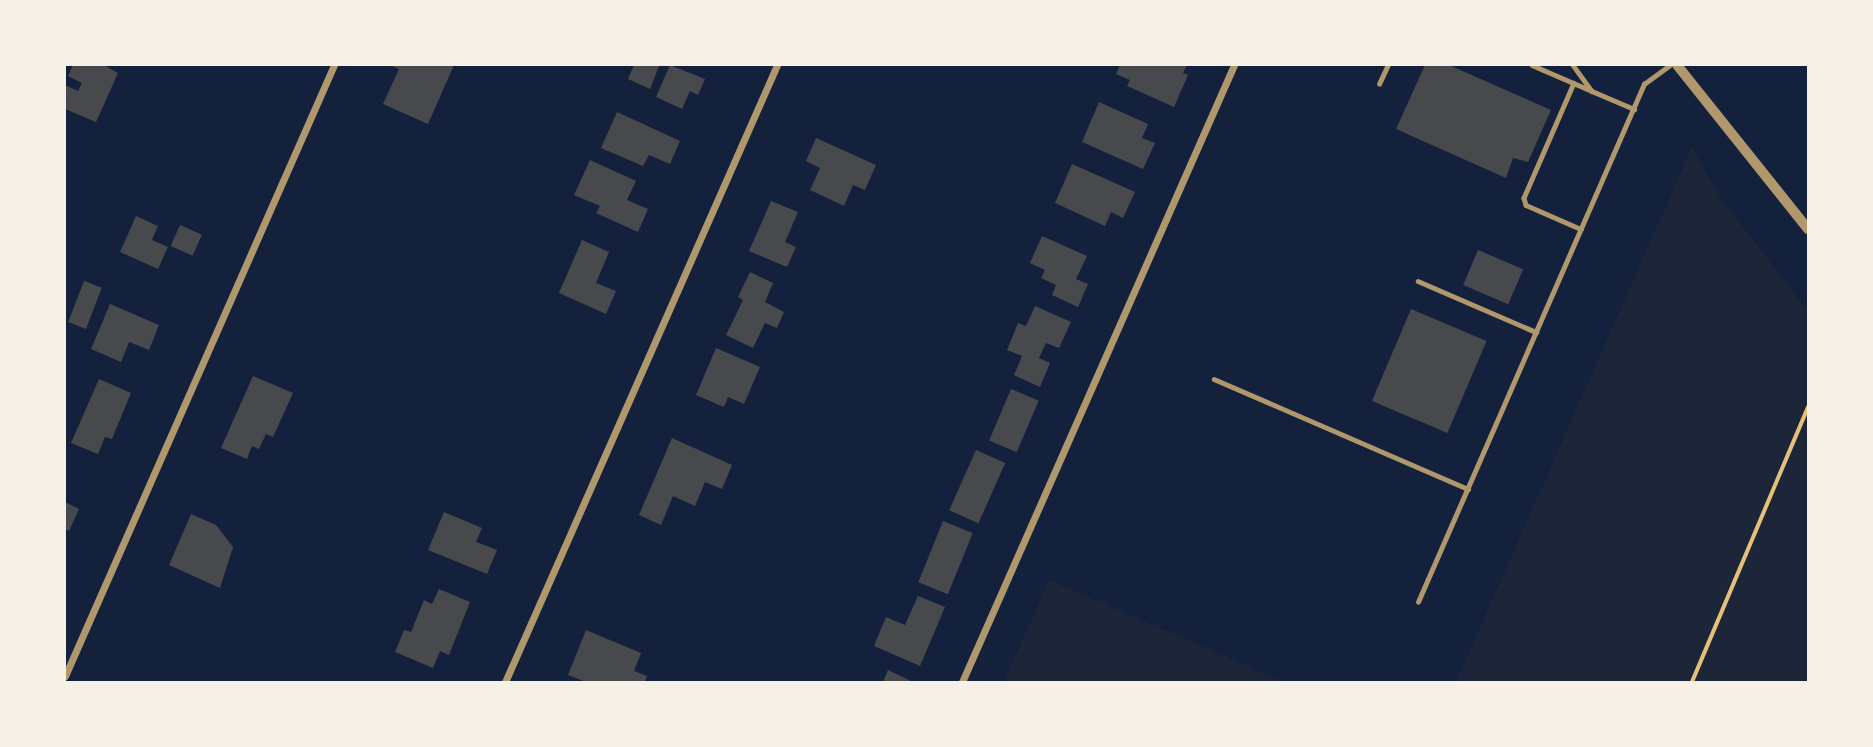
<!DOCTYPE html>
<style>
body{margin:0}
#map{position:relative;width:1873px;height:747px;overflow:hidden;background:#14213d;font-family:"Source Sans 3",sans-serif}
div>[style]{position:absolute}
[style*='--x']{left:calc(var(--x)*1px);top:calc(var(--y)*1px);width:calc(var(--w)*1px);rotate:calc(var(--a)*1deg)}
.green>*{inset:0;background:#1d2539}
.building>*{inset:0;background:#48494c;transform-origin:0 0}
.path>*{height:3.5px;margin:-1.75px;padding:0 1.75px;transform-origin:1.75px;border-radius:1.75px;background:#e5c07b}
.service>*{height:4.5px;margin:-2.25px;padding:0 2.25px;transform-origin:2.25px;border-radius:2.25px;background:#b1986c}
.minor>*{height:7px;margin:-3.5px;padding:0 3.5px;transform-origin:3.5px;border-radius:3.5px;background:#b1986c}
.tertiary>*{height:10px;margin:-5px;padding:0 5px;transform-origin:5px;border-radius:5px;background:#b1986c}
span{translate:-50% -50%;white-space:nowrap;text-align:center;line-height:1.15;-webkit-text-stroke:5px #f6f1e7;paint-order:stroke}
.frame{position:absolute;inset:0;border:66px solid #f6f1e7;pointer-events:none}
</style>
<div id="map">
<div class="green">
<div style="clip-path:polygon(1692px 147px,1722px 200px,1808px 311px,1808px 682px,1456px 682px)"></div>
<div style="clip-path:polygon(1049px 580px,1285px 682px,1004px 682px)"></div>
</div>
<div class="building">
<div style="clip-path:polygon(73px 65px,104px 65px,118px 73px,96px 122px,65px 109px,65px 85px,78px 91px,82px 83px,68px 76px)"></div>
<div style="clip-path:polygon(389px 65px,454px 65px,428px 124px,383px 104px,399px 69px)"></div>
<div style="clip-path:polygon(634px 65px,659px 66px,650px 89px,628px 79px)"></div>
<div style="clip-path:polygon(670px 65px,705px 79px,698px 95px,690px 91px,682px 109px,656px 97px)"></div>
<div style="clip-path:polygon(1120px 65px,1187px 65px,1183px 73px,1188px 75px,1174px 107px,1127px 86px,1130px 80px,1116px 74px)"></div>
<div style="clip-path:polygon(1425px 65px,1449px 65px,1551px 110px,1528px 162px,1513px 158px,1506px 178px,1396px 129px)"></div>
<div style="clip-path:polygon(1099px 102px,1148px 124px,1142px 138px,1155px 143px,1143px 169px,1082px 142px)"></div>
<div style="clip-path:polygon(617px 112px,680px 141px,670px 164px,649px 155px,643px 166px,601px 148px)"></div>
<div style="clip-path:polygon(816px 138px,876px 165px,865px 190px,853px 185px,844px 206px,810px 190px,820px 168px,806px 161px)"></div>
<div style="clip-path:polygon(590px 160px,636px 181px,627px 200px,648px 209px,638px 232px,596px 213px,600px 206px,574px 195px)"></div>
<div style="clip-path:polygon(1072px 164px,1135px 192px,1123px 218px,1111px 212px,1105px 226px,1055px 203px)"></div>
<div style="clip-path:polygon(771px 201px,798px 212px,785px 242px,796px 247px,787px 267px,749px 251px)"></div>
<div style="clip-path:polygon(136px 216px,158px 226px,152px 240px,168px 247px,158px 269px,120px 252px)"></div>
<div style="left:180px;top:225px;width:24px;height:23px;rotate:24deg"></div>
<div style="clip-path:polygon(1042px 236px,1087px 256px,1076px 279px,1088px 284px,1078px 307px,1052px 295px,1056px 285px,1041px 278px,1045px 270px,1030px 263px)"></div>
<div style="clip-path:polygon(582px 240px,609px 252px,596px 283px,616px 291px,606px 314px,559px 293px)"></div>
<div style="left:1478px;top:250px;width:49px;height:38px;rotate:23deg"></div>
<div style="clip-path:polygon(750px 272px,773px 283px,765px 302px,784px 312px,777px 328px,765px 323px,753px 348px,726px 335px,743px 300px,738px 297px)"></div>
<div style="left:84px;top:281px;width:19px;height:44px;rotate:21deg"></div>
<div style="clip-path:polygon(110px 304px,159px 325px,149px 350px,129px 342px,121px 362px,91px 349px)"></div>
<div style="clip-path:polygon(1035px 306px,1071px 322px,1059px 348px,1046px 343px,1039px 358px,1050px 363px,1040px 387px,1014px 375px,1022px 356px,1007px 350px,1018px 323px,1026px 326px)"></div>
<div style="left:1411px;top:309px;width:82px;height:100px;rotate:23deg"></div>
<div style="clip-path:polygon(716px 348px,760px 367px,744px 404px,728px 397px,724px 407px,696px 395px)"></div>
<div style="clip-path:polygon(253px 376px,293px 393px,273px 437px,266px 434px,259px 449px,252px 446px,247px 459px,221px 448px)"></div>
<div style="clip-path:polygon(99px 379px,131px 393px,112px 439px,105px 437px,98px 454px,71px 443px)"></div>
<div style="left:1011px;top:389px;width:30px;height:56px;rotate:23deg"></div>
<div style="clip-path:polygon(672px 438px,732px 465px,722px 489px,705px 482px,695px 506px,673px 496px,661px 525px,639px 515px)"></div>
<div style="left:976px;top:450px;width:32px;height:66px;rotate:24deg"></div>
<div style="clip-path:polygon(65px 502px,79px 509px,69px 531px,65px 529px)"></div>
<div style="clip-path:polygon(444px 512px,482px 528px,476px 542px,497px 550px,487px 574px,428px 550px)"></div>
<div style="clip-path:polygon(191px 514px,216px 525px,233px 547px,220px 588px,169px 565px)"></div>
<div style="left:943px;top:521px;width:32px;height:66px;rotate:22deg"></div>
<div style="clip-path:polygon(439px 589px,470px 602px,449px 655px,440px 651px,433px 668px,395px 652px,404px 630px,411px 632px,424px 600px,432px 604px)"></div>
<div style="clip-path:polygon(918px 596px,945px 607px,920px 666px,874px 646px,886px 617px,905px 625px)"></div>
<div style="clip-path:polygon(586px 630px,641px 653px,634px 671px,647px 676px,645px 682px,586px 682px,568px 675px)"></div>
<div style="clip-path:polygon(888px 670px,913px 682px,883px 682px)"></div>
</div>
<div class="path">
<div style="--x:1692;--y:682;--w:298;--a:-67.1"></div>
</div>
<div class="service">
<div style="--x:1532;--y:65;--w:65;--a:23.4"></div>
<div style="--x:1573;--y:65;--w:32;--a:54"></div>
<div style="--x:1592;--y:91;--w:46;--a:23.2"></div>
<div style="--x:1574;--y:83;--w:125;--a:113.5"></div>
<div style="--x:1524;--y:198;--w:7;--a:74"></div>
<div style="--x:1526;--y:205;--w:60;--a:23.6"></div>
<div style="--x:1379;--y:84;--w:21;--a:-65"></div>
<div style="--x:1418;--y:281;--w:129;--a:23.4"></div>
<div style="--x:1214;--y:379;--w:277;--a:23.4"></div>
<div style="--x:1418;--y:602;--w:565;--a:-66.43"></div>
<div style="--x:1644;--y:84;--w:32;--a:-36"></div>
</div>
<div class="minor">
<div style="--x:65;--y:676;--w:668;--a:-66.24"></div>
<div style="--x:505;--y:682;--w:674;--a:-66.21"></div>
<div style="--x:962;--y:682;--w:674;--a:-66.21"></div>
</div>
<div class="tertiary">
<div style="--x:1677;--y:65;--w:210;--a:51.4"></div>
</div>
<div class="frame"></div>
</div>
